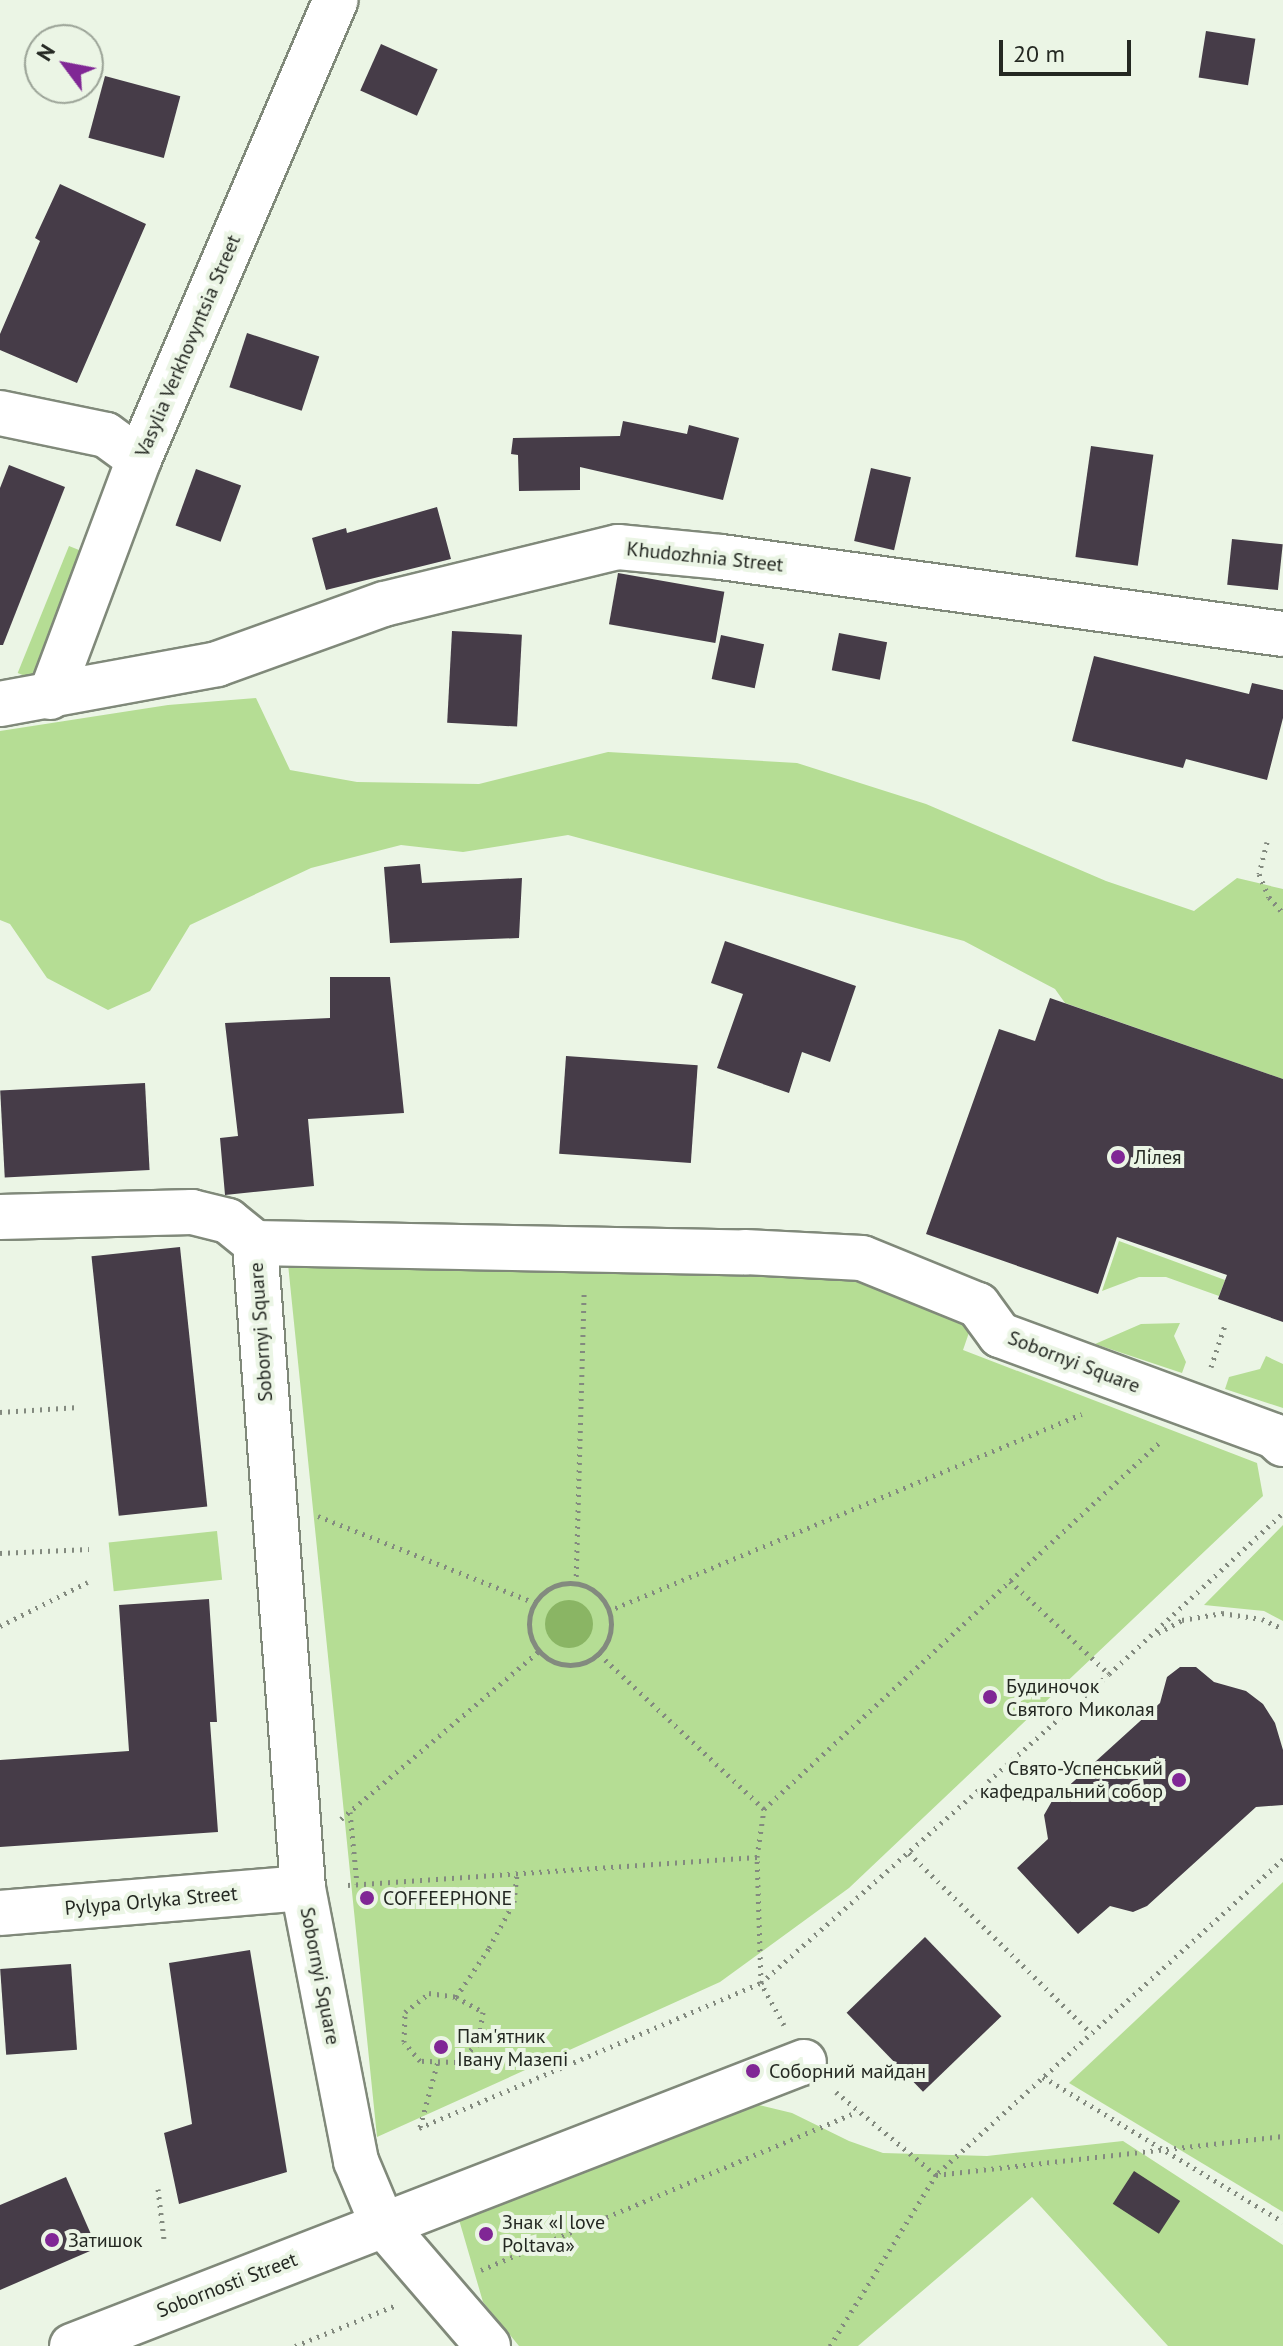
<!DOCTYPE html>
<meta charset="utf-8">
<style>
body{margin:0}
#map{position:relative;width:1283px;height:2346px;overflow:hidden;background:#ebf5e5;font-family:"PT Sans",sans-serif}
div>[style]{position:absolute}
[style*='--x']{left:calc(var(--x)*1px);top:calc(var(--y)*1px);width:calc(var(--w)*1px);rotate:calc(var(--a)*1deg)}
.green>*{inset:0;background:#b5dd94;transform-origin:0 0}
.water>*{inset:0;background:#8ab564}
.round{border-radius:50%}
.building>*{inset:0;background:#463c48;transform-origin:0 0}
.path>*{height:5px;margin-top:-2.5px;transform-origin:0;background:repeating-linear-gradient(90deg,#838a7f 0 2px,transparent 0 8px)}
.path>.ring{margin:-2.5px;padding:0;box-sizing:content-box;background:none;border:5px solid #838a7f;border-radius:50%}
.roads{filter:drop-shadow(2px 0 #80897a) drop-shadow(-2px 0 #80897a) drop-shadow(0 2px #80897a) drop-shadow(0 -2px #80897a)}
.minor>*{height:44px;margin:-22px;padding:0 22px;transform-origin:22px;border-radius:22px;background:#fff}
.dots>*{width:22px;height:22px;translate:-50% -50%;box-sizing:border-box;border:4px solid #ebf5e5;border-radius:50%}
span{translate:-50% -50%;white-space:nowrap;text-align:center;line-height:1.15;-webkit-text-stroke:8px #ebf5e5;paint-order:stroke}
.street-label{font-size:20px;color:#242822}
.poi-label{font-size:20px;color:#242822}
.left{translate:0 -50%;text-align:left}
.right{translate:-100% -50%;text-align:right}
.north{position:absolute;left:24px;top:24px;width:80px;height:80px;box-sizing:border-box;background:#ebf5e5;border:2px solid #9ba397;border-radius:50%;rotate:302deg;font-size:22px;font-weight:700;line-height:32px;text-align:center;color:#242822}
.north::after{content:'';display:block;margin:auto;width:28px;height:36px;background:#802795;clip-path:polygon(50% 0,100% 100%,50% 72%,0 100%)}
.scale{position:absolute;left:999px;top:40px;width:132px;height:36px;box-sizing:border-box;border:4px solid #242822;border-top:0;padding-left:10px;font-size:24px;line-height:28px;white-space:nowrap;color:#242822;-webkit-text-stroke:6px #ebf5e5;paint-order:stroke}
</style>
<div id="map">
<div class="green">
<div style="left:69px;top:546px;width:27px;height:137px;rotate:22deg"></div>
<div style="clip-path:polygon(256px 698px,290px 770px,357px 782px,479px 784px,608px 752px,797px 763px,926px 804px,1106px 881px,1194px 911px,1237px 878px,1283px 889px,1283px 1079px,1065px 1003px,1055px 989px,964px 941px,568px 835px,463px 852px,401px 845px,311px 868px,190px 925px,150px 991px,108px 1010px,47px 978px,10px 924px,0 920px,0 731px,168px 705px)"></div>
<div style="clip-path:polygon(1119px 1241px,1225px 1280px,1219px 1296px,1166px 1277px,1139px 1277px,1102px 1291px)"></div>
<div style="clip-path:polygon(288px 1264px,858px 1270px,974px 1318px,963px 1350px,1257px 1463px,1263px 1496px,849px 1888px,720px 1982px,377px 2137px)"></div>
<div style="clip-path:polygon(1180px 1323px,1174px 1336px,1186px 1362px,1182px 1373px,1095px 1344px,1141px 1324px)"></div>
<div style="clip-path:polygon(1266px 1356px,1283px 1364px,1283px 1408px,1225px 1389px,1229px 1377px,1260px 1369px)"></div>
<div style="clip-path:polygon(1283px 1525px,1283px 1621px,1264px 1611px,1204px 1605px)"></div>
<div style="left:217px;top:1531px;width:49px;height:109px;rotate:84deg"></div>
<div style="clip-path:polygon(1283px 1882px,1283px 2212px,1069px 2083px)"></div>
<div style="clip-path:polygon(743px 2101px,792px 2113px,849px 2141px,883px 2153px,987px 2156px,1123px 2141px,1283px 2245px,1283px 2346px,1168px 2346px,1032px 2197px,858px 2346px,519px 2346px,483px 2302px,455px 2206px)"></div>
</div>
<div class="water">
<div class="round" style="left:545px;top:1600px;width:48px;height:48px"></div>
</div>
<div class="building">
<div style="left:1206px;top:31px;width:50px;height:47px;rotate:9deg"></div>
<div style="left:381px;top:44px;width:62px;height:51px;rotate:24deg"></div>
<div style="left:105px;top:76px;width:78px;height:64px;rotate:15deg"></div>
<div style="clip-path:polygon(60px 184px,146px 224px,77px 383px,0 350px,0 334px,40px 241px,35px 238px)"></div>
<div style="left:247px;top:333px;width:76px;height:57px;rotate:18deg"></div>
<div style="clip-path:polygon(623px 421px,687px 434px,689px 425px,739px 438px,723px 500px,580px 467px,580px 490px,519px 491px,518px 455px,511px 454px,513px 438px,620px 436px)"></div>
<div style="left:1091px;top:446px;width:63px;height:112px;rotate:8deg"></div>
<div style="clip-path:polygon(9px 465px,65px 487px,3px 645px,0 645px,0 488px)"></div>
<div style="left:871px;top:468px;width:41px;height:75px;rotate:13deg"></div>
<div style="left:196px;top:469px;width:48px;height:60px;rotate:20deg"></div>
<div style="clip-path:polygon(437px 507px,451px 559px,326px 590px,312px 538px,346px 528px,347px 533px)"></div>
<div style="left:1232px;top:539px;width:51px;height:46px;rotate:6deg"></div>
<div style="left:618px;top:573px;width:108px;height:52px;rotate:10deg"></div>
<div style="left:452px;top:631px;width:70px;height:92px;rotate:3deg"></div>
<div style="left:839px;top:633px;width:49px;height:38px;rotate:11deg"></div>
<div style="left:721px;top:635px;width:44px;height:45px;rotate:12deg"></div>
<div style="clip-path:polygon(1094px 656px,1249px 694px,1252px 683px,1283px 690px,1283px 718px,1267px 780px,1186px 759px,1183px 768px,1072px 741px)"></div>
<div style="clip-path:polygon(420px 864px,422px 883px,522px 878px,519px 938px,390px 943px,384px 867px)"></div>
<div style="clip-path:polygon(725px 941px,856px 986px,830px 1062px,802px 1052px,789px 1093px,717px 1068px,743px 994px,711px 983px)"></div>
<div style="clip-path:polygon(330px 977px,390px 977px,404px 1113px,308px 1119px,314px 1186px,225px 1195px,220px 1138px,238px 1136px,225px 1023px,330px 1018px)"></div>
<div style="clip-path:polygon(1050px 998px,1283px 1079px,1283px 1322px,1218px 1299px,1227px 1275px,1117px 1237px,1098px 1294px,926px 1234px,999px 1029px,1035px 1041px)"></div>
<div style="left:566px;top:1056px;width:132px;height:98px;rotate:4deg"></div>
<div style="left:145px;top:1083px;width:87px;height:145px;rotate:87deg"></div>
<div style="left:180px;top:1247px;width:261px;height:89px;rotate:84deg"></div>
<div style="clip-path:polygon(209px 1599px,217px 1722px,210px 1722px,218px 1832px,0 1847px,0 1760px,129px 1751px,119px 1605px)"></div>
<div style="clip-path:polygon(1180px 1667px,1196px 1667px,1214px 1682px,1246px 1691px,1263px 1704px,1275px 1723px,1283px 1750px,1283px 1805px,1256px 1807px,1147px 1906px,1133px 1912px,1110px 1906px,1078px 1934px,1017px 1868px,1048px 1839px,1044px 1815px,1052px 1801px,1160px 1703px,1167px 1677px)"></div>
<div style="left:925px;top:1937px;width:110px;height:109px;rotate:46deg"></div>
<div style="clip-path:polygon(250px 1950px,287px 2172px,179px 2204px,164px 2133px,192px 2124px,169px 1963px)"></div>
<div style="left:71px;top:1964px;width:86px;height:71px;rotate:86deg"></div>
<div style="left:1134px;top:2171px;width:55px;height:39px;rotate:33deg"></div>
<div style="clip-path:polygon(66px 2177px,97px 2248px,0 2290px,0 2205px)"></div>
</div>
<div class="path">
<div style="--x:1267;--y:842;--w:33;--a:104"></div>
<div style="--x:1259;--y:874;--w:25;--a:67"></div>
<div style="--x:1269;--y:897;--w:21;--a:49"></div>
<div style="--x:1211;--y:1367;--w:47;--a:-71.6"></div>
<div style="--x:0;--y:1412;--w:79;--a:-3.6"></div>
<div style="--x:318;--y:1516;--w:234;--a:21.8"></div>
<div style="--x:0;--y:1553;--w:89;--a:-2.6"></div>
<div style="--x:1010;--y:1581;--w:136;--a:43.2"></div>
<div class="ring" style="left:529px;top:1583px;width:77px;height:77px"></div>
<div style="--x:576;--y:1584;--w:291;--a:-88.4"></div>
<div style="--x:608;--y:1611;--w:513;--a:-22.57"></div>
<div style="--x:0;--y:1626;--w:98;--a:-26.6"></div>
<div style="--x:1158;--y:1633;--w:27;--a:-28"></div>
<div style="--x:1182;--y:1620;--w:41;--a:-9.9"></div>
<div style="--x:1222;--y:1613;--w:40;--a:8.5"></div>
<div style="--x:1262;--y:1619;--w:23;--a:25"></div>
<div style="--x:764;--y:1809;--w:543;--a:-42.83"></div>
<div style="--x:350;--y:1812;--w:72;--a:84.4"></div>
<div style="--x:341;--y:1819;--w:260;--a:-40.3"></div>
<div style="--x:909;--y:1853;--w:256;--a:44.7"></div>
<div style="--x:1283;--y:1859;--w:469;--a:137.7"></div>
<div style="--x:936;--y:2175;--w:349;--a:-6.4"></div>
<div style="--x:348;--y:1885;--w:410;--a:-3.9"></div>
<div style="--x:429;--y:1993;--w:27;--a:8"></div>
<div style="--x:456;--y:1997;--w:31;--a:29"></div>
<div style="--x:483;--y:2012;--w:32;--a:99"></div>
<div style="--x:478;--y:2044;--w:28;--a:141"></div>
<div style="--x:456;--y:2062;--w:36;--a:-178"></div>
<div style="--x:420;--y:2061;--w:25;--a:-130"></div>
<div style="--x:404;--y:2042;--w:30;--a:-88"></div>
<div style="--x:405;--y:2012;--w:31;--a:-38"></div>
<div style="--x:456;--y:1997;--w:59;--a:-56"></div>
<div style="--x:489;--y:1948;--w:52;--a:-61.5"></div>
<div style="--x:514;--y:1902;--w:29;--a:-84"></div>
<div style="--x:784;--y:2025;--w:48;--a:-118.7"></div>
<div style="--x:761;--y:1983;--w:465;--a:-41.6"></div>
<div style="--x:1109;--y:1674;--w:237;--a:-42.8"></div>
<div style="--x:1043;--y:2077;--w:280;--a:31.1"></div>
<div style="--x:420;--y:2127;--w:68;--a:-74.7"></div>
<div style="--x:419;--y:2128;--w:371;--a:-23"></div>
<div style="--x:761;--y:1983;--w:126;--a:-91.8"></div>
<div style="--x:757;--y:1857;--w:49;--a:-81.7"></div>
<div style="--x:764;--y:1809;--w:228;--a:-136.8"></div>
<div style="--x:158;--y:2189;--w:50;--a:83.2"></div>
<div style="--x:481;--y:2270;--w:408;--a:-22.8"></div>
<div style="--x:295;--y:2346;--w:107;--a:-22"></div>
<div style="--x:830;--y:2346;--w:201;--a:-58.2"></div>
<div style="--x:936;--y:2175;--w:130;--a:-140.3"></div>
</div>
<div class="roads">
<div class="minor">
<div style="--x:0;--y:413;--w:108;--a:11.7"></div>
<div style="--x:106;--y:435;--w:41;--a:36"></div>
<div style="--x:50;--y:697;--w:254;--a:-69.5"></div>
<div style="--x:139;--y:459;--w:499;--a:-66.8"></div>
<div style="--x:0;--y:704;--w:221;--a:-10.4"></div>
<div style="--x:217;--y:664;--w:177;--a:-19.8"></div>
<div style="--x:384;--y:604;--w:241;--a:-13.7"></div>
<div style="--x:618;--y:547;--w:103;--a:5.5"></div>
<div style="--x:721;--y:557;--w:567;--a:7.8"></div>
<div style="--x:0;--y:1217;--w:192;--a:-1.5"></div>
<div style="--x:192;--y:1212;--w:37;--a:14"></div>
<div style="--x:228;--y:1221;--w:35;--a:39"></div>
<div style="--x:0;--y:1913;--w:304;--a:-4.7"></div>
<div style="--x:72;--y:2346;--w:785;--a:-21.21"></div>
<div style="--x:488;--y:2346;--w:162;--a:-130.8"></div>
<div style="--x:382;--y:2223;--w:67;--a:-112.8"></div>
<div style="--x:356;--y:2161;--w:278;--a:-101"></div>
<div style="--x:303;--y:1888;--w:647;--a:-94.26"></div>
<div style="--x:255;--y:1243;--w:490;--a:1.1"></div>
<div style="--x:745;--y:1252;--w:117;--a:2.9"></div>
<div style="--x:862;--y:1258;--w:125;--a:22.1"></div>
<div style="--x:978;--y:1305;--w:37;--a:54"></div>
<div style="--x:1000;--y:1335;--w:292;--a:20.2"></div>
<div style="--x:1274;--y:1436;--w:12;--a:42"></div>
</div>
</div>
<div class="dots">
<div style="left:1118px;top:1157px;background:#802795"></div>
<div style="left:990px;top:1697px;background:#802795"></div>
<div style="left:1179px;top:1780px;background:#802795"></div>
<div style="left:367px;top:1898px;background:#802795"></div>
<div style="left:441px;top:2047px;background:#802795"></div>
<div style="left:753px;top:2071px;background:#802795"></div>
<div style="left:486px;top:2234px;background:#802795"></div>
<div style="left:52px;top:2240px;background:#802795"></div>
</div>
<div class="street-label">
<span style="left:188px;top:346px;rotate:-67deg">Vasylia Verkhovyntsia Street</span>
<span style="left:705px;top:557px;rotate:6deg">Khudozhnia Street</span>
<span style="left:261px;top:1332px;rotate:-94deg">Sobornyi Square</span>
<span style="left:1074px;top:1362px;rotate:21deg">Sobornyi Square</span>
<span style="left:151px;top:1901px;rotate:-5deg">Pylypa Orlyka Street</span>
<span style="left:320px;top:1976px;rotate:79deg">Sobornyi Square</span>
<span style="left:227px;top:2285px;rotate:-21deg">Sobornosti Street</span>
</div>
<div class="poi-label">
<span class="left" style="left:1134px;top:1157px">Лілея</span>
<span class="left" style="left:1006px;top:1698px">Будиночок<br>Святого Миколая</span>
<span class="right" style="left:1163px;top:1780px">Свято-Успенський<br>кафедральний собор</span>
<span class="left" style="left:383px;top:1898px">COFFEEPHONE</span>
<span class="left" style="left:457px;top:2048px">Пам'ятник<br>Івану Мазепі</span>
<span class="left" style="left:769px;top:2071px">Соборний майдан</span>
<span class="left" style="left:502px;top:2234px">Знак «I love<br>Poltava»</span>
<span class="left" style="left:68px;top:2240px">Затишок</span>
</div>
<div class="north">N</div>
<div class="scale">20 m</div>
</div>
